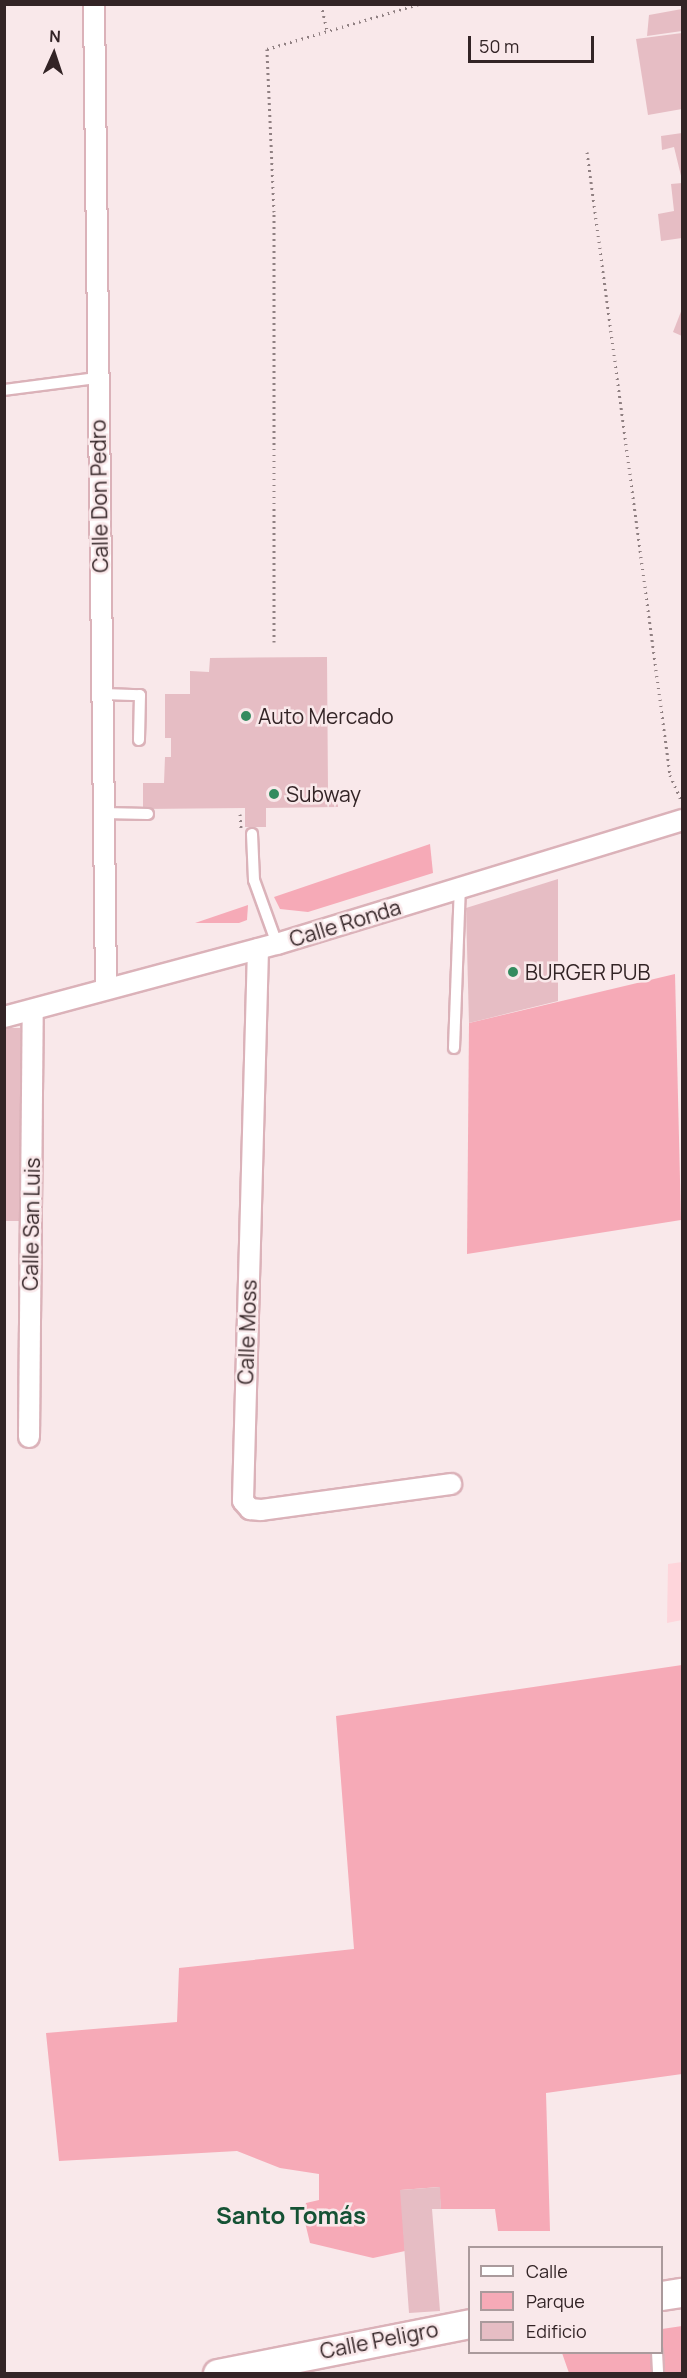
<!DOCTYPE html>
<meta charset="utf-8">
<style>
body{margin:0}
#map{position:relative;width:687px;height:2378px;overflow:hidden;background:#f9e8ea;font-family:Manrope,sans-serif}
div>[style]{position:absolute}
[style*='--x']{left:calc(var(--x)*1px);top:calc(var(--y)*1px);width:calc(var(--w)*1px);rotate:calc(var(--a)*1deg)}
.built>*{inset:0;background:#fed5db}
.green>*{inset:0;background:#f6aab7}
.building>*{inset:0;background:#e6bdc4;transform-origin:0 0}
.path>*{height:3px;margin-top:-1.5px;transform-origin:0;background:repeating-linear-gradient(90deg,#908082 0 1.5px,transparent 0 6px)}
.roads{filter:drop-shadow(2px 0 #dbb2b9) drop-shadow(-2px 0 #dbb2b9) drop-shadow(0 2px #dbb2b9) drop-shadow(0 -2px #dbb2b9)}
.lane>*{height:10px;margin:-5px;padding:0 5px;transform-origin:5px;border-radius:5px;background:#fff}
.street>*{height:20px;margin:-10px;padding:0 10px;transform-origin:10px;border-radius:10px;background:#fff}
.secondary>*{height:28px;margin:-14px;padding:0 14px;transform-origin:14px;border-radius:14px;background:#fff}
.dots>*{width:16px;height:16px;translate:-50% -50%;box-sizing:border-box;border:3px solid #f9e8ea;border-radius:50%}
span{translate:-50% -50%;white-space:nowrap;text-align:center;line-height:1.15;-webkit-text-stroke:5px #f9e8ea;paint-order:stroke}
.street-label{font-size:21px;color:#332426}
.poi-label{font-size:21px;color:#332426}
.left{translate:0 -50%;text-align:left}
.quarter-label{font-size:24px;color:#155234;font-weight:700}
.frame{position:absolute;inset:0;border:6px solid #332426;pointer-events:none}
.legend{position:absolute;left:468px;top:2246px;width:195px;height:108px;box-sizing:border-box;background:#f9e8ea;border:2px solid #aa9a9c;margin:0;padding:8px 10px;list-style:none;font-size:18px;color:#332426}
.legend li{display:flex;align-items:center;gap:12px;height:30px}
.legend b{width:30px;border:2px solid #aa9a9c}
.north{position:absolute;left:24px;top:24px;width:60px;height:60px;-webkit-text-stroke:4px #f9e8ea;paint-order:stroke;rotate:3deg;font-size:16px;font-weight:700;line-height:24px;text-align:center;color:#332426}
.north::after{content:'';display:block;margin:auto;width:21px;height:27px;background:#332426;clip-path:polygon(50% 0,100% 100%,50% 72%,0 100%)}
.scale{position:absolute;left:468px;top:36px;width:126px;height:27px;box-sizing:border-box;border:3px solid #332426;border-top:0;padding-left:8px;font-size:18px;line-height:21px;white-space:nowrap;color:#332426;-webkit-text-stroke:4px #f9e8ea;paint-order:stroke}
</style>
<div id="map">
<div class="built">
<div style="clip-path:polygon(682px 1562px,682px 1620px,667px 1623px,668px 1564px)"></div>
</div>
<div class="green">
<div style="clip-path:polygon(430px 844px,433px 873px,308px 912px,280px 909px,274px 897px)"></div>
<div style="clip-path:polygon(248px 905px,247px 920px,239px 923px,195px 923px)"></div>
<div style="clip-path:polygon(675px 974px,681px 1220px,467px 1254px,469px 1023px)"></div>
<div style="clip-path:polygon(682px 1665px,682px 2074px,546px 2093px,550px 2231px,498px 2231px,495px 2209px,441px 2209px,439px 2187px,401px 2190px,405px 2251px,373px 2258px,310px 2243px,303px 2214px,306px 2203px,319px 2200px,319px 2174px,280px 2168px,237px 2151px,59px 2161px,46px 2033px,177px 2022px,179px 1968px,354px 1949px,336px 1716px)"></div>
<div style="clip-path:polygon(682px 2326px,682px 2373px,569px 2373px,562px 2353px,662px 2352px,662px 2329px)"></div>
</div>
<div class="building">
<div style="clip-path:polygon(682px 9px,682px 31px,647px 36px,649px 15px)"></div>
<div style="clip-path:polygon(682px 33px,682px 109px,648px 115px,636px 39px)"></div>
<div style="clip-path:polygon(682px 133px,682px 180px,674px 147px,662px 150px,661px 136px)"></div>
<div style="clip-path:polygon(682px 183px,682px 238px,661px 241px,658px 214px,674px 211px,671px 184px)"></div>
<div style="clip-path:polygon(682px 309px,682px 336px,673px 332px)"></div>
<div style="clip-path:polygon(327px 657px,328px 791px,338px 792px,338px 807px,266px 808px,266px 827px,245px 827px,245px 808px,143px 809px,143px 783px,164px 783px,165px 757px,171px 757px,171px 738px,165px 738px,165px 694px,190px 694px,190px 671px,209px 672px,210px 658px)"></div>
<div style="clip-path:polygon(558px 879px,558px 1001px,469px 1023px,466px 908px)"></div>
<div style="left:20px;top:1028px;width:193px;height:16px;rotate:90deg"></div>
<div style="clip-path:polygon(440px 2187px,441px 2209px,432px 2209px,440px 2311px,409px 2313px,400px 2190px)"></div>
</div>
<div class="path">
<div style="--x:321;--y:4;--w:27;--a:77"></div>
<div style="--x:587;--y:152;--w:629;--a:82.41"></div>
<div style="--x:670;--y:775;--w:30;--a:66"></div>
<div style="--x:274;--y:642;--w:430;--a:-90"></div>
<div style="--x:274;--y:212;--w:163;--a:-92.5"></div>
<div style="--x:267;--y:49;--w:159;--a:-16.5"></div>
<div style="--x:240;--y:814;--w:14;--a:86"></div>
</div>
<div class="roads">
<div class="lane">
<div style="--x:4;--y:390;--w:94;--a:-7.4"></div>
<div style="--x:103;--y:694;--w:37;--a:2"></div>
<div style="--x:140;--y:695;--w:45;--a:91.3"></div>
<div style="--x:104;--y:813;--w:44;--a:1.3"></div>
<div style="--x:252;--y:834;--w:46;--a:87.5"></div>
<div style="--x:254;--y:880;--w:68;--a:70.2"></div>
<div style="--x:454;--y:1048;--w:160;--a:-87.9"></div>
<div style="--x:657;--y:2352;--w:22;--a:87"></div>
</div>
<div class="street">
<div style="--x:94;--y:4;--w:983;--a:89.3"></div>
<div style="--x:258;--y:949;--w:552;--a:91.56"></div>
<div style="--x:243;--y:1501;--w:11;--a:49"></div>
<div style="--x:250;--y:1509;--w:11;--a:5"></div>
<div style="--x:261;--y:1510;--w:192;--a:-7.8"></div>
<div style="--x:4;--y:1017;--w:283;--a:-15"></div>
<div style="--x:277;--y:944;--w:424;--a:-17"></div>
<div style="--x:29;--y:1437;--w:427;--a:-89.5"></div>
</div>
<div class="secondary">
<div style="--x:662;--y:2296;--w:20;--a:-9"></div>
<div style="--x:218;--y:2374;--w:257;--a:-11.2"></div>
</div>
</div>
<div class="dots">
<div style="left:246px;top:716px;background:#348b5f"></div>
<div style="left:274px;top:794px;background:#348b5f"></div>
<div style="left:513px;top:972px;background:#348b5f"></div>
</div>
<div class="street-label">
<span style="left:99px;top:496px;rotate:-91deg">Calle Don Pedro</span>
<span style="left:345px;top:923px;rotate:-17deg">Calle Ronda</span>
<span style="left:31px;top:1224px;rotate:-89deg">Calle San Luis</span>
<span style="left:247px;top:1332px;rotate:-88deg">Calle Moss</span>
<span style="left:379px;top:2340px;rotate:-11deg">Calle Peligro</span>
</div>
<div class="poi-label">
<span class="left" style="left:258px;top:716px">Auto Mercado</span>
<span class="left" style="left:286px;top:794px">Subway</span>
<span class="left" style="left:525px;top:972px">BURGER PUB</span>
</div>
<div class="quarter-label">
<span style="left:291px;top:2215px">Santo Tomás</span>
</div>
<div class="frame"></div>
<ul class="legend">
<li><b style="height:8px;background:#fff"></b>Calle</li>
<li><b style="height:16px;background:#f6aab7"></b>Parque</li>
<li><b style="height:16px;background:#e6bdc4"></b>Edificio</li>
</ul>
<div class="north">N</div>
<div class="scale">50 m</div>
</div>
